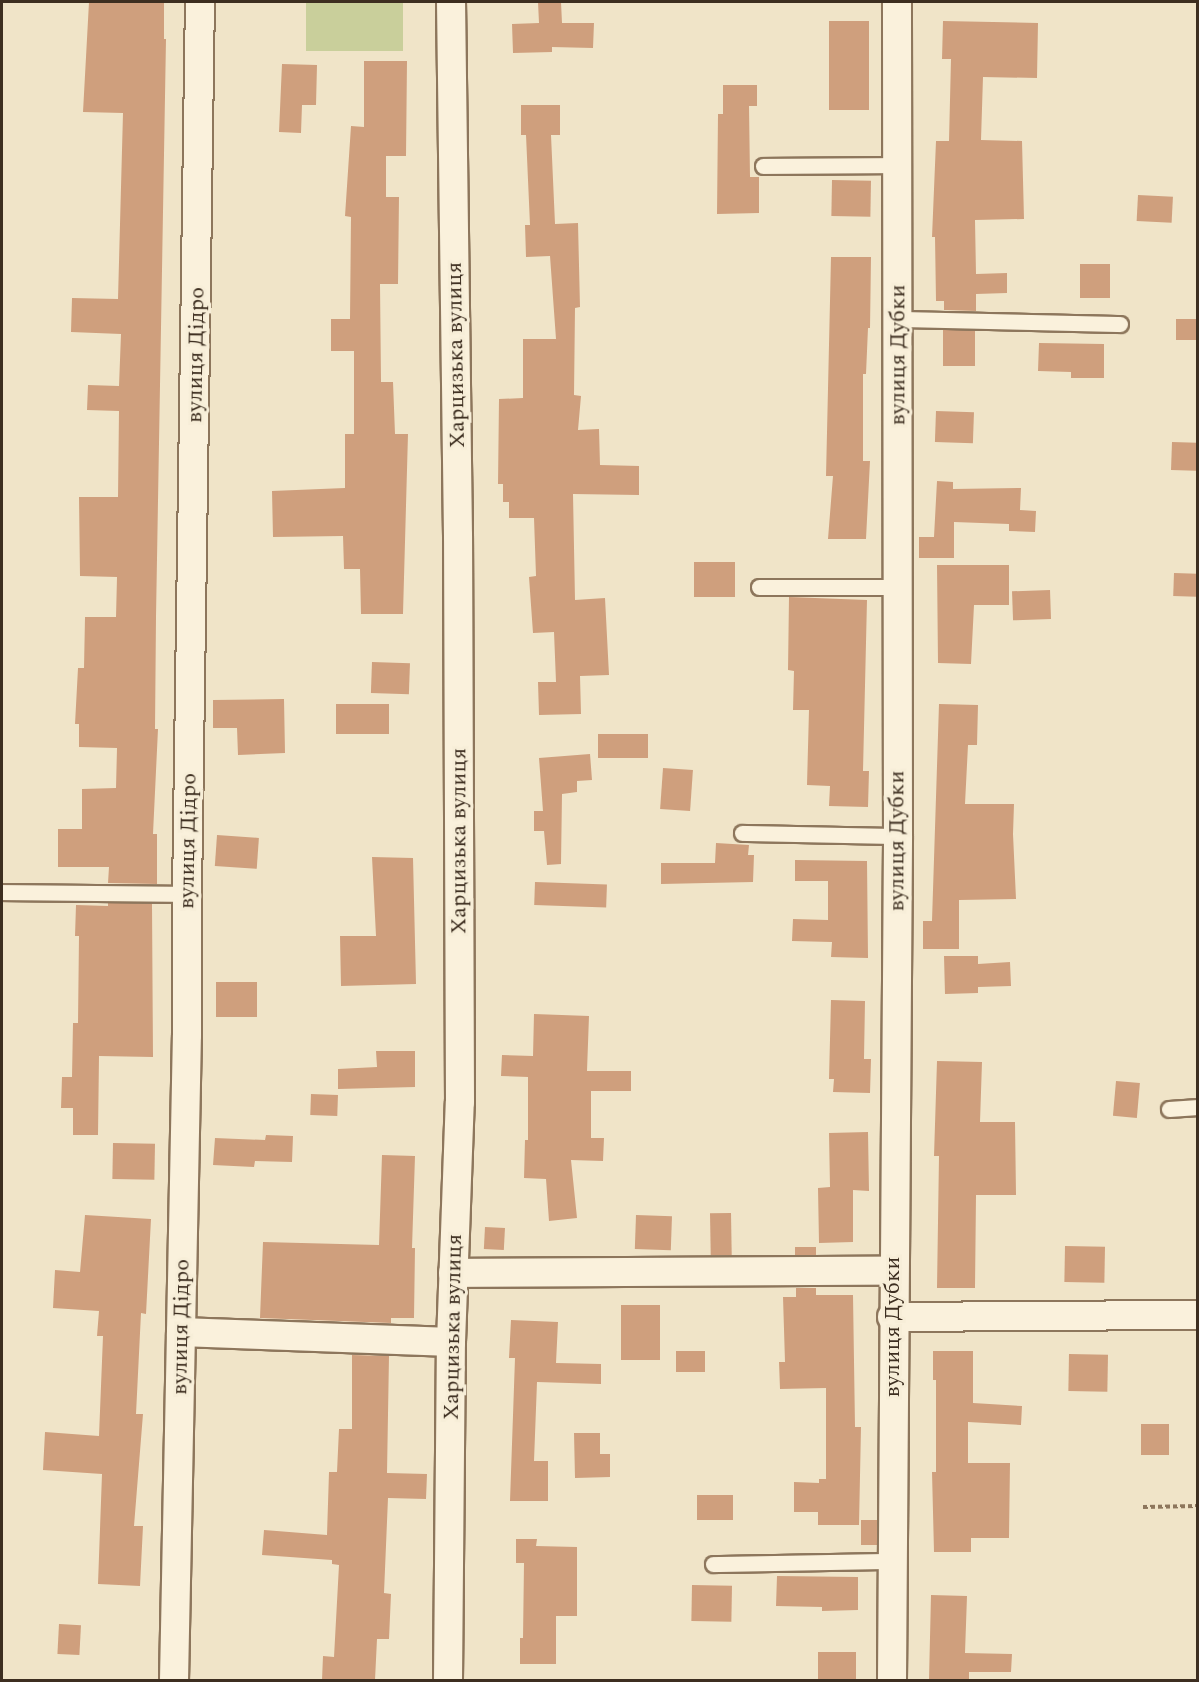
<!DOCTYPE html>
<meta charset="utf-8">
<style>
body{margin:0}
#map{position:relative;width:1199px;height:1682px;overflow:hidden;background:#f0e4c8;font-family:Spectral,serif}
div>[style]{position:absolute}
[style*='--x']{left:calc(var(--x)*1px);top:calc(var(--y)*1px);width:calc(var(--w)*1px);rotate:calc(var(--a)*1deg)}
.green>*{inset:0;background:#c9cf9b;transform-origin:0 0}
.building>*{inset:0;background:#cf9f7d;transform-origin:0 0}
.path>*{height:4px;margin-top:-2px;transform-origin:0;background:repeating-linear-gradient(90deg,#8d765c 0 4.5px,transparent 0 7.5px)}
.roads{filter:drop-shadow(2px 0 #8d765c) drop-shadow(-2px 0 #8d765c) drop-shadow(0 2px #8d765c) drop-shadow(0 -2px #8d765c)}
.lane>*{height:15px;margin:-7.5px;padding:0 7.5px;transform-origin:7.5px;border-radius:7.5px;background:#faf1dc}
.street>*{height:28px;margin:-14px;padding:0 14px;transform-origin:14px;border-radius:14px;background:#faf1dc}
span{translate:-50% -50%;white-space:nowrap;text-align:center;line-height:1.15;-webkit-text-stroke:6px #f7eed8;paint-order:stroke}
.street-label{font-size:22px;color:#3d2e20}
.frame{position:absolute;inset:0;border:3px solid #3d2e20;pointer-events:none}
</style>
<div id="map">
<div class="green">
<div style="left:306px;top:2px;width:97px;height:49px"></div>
</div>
<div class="building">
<div style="clip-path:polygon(89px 2px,164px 2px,164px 39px,166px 39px,156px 617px,155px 729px,158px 729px,153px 834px,157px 834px,157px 884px,108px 883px,109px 867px,58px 867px,58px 829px,82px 829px,82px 789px,116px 788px,117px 748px,79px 747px,79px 724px,75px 724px,78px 668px,84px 668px,85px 617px,116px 617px,117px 577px,80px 576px,79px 497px,118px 497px,119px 411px,87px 410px,88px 385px,119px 386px,121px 334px,71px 332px,72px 298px,118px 299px,123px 113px,83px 112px)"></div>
<div style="clip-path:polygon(538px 2px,561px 2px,562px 23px,594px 23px,593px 48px,552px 47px,552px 52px,513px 53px,512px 24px,539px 23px)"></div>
<div style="left:829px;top:21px;width:40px;height:89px"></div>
<div style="clip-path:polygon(943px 21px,1038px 23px,1037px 78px,983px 77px,981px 140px,1022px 141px,1024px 219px,975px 220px,976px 274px,1007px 273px,1007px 293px,976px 294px,976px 311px,944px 310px,944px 301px,936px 301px,935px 237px,932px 237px,936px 141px,949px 141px,951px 59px,942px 59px)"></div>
<div style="clip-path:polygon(364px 61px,407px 61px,406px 156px,386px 156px,386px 197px,399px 197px,398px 284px,380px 284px,381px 382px,393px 382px,395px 434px,408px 434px,403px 614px,361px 614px,360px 569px,344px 569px,343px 536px,273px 537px,272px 491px,345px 488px,345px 434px,354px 434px,354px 351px,331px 351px,331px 319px,350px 319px,351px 217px,345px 216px,351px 126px,364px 127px)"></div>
<div style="clip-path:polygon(282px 64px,317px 65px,316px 105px,302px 105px,301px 133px,279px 132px)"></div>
<div style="clip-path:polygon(723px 85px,757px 85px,757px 106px,749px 106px,750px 177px,759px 177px,759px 213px,717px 214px,718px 114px,723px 114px)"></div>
<div style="clip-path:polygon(521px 105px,560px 105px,560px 135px,551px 135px,555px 224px,578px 223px,580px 307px,575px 308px,574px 395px,581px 396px,578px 430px,599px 429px,600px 465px,639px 466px,639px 495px,573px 494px,575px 600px,605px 598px,609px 675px,580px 676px,581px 714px,539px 715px,538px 682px,556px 682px,554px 632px,533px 633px,529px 577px,536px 576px,534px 518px,509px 518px,509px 502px,503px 502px,503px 484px,498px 484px,499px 399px,523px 398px,523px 339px,556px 339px,550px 256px,526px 257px,525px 225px,530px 225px,526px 135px,521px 135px)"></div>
<div style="left:832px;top:180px;width:39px;height:36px;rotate:1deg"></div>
<div style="left:1138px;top:195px;width:35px;height:26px;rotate:3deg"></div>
<div style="clip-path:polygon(831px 257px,871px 257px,870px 328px,868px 328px,866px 374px,863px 374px,863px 461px,870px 461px,866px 539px,828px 539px,833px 476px,826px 476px)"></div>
<div style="left:1080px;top:264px;width:30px;height:34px"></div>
<div style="left:1197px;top:319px;width:21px;height:21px;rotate:90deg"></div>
<div style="left:943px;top:330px;width:32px;height:36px"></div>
<div style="clip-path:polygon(1039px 343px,1104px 344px,1104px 378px,1071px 378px,1071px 372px,1038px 371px)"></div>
<div style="left:936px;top:411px;width:38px;height:31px;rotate:2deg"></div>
<div style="left:1172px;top:442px;width:25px;height:28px;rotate:2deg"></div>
<div style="clip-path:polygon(937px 481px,953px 482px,953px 489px,1021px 488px,1020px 510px,1036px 511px,1035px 532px,1009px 531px,1009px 524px,954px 522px,954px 558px,919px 558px,919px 537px,934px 537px)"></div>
<div style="left:694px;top:562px;width:41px;height:35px"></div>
<div style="clip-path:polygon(937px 565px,1009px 565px,1009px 605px,974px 605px,971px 664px,938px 663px)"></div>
<div style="left:1174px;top:573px;width:23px;height:23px;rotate:2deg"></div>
<div style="left:1050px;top:590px;width:29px;height:38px;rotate:88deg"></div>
<div style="clip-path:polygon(789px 597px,867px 600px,863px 771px,869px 771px,868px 807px,829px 806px,830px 786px,807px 785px,809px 710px,793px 710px,794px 671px,788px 670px)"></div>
<div style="left:372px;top:662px;width:38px;height:31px;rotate:2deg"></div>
<div style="clip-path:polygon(284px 699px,285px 753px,238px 755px,237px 728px,213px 728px,213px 700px)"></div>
<div style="left:336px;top:704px;width:53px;height:30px"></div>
<div style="clip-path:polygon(939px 704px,978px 705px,977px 745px,968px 745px,965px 804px,1014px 804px,1013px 834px,1016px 899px,959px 900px,959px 949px,923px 949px,923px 921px,932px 921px)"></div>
<div style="left:648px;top:734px;width:24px;height:50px;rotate:90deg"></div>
<div style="clip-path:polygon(590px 754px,592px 780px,577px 781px,577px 792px,562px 794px,561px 864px,547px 865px,544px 831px,534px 831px,534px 811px,543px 811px,539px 758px)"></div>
<div style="left:663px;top:768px;width:30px;height:41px;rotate:4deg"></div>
<div style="left:217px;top:835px;width:42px;height:31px;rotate:4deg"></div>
<div style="clip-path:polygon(716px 843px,749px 845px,748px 855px,754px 855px,753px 882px,661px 884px,661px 863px,715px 863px)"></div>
<div style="clip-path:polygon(372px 857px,413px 858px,416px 984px,341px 986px,340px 936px,376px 936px)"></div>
<div style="clip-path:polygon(795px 860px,867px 861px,868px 958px,831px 957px,832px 942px,792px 941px,793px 919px,828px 920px,828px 881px,795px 881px)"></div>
<div style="left:535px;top:882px;width:72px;height:23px;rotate:2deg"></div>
<div style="clip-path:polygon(108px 903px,152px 903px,153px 1057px,99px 1056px,98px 1135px,73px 1135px,73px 1108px,61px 1108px,62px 1077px,72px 1077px,73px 1023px,78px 1023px,79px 936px,75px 936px,76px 905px,108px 906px)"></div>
<div style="clip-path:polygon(944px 956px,978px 956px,978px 964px,1010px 962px,1011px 986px,978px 987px,978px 993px,945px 994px)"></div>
<div style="left:216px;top:982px;width:41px;height:35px"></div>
<div style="clip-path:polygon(831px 1000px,865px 1001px,864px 1059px,871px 1059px,870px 1093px,833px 1092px,834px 1079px,829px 1079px)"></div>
<div style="clip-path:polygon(534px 1014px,589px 1016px,587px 1071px,631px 1071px,631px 1091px,591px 1091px,591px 1138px,604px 1138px,603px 1161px,571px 1160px,577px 1218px,549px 1221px,546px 1179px,524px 1178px,525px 1140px,528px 1140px,528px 1077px,501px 1076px,502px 1055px,533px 1056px)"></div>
<div style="clip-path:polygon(376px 1051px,415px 1051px,415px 1087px,338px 1089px,338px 1069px,377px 1067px)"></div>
<div style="clip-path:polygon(937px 1061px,982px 1062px,980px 1122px,1015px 1122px,1016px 1195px,976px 1195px,975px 1288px,937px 1288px,939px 1156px,934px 1156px)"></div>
<div style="left:1116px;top:1081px;width:24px;height:35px;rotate:5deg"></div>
<div style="left:311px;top:1094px;width:27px;height:21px;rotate:2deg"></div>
<div style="clip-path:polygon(868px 1132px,869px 1191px,853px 1190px,853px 1242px,819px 1243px,818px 1188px,830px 1187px,829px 1133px)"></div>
<div style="clip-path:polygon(266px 1135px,293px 1136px,292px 1162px,255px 1161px,254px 1167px,213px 1165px,215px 1138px,265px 1140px)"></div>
<div style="left:113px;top:1143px;width:42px;height:36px;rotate:1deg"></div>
<div style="clip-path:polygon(382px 1155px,415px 1156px,412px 1248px,415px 1248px,414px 1318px,391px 1318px,391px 1323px,260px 1318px,263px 1242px,379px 1245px)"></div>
<div style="left:731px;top:1213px;width:42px;height:21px;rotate:89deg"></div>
<div style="clip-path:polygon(85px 1215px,151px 1219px,146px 1314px,141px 1313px,136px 1414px,143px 1414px,134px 1526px,143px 1526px,140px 1586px,98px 1584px,102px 1474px,43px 1470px,45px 1432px,99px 1436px,103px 1336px,97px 1336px,99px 1311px,53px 1308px,55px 1270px,80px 1272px)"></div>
<div style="left:636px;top:1215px;width:36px;height:34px;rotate:2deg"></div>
<div style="left:485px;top:1227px;width:20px;height:22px;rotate:3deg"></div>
<div style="left:1065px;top:1246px;width:40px;height:36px;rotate:1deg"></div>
<div style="left:795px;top:1247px;width:21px;height:8px"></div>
<div style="clip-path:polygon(796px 1288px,816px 1288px,816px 1295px,853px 1295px,855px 1427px,861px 1427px,859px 1525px,818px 1525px,818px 1512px,794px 1512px,794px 1482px,819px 1483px,819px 1479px,826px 1479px,826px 1388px,780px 1389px,779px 1362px,785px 1362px,783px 1297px,796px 1297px)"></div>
<div style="left:621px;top:1305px;width:39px;height:55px"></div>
<div style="clip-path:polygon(511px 1320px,558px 1322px,556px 1363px,601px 1364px,601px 1384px,537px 1382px,534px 1461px,548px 1461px,548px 1501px,510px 1501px,515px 1358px,509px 1358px)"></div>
<div style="left:705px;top:1351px;width:21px;height:29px;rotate:90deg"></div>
<div style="clip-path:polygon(933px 1351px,973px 1351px,973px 1403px,1022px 1406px,1021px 1425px,968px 1422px,968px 1463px,1010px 1463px,1009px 1538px,971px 1538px,971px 1552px,934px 1552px,932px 1472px,936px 1472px,936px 1380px,933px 1380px)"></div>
<div style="left:1069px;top:1354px;width:39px;height:37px;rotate:1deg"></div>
<div style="clip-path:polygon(352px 1355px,389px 1356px,387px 1473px,427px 1474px,426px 1499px,388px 1498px,384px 1593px,391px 1594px,389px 1639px,377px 1639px,375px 1680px,322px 1680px,323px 1656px,334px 1657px,339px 1565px,332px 1564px,332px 1560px,262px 1555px,264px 1530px,327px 1535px,329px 1472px,337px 1472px,339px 1429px,352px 1429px)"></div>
<div style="left:1141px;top:1424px;width:28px;height:31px"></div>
<div style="clip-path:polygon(574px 1433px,600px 1433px,600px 1454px,610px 1454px,610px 1477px,575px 1478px)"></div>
<div style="left:697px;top:1495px;width:36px;height:25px"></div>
<div style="left:861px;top:1520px;width:16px;height:25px"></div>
<div style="clip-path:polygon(516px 1539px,537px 1539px,536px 1546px,577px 1547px,577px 1616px,556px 1616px,556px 1664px,520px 1664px,520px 1638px,523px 1638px,524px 1563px,516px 1563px)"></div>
<div style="clip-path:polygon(777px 1576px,858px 1577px,858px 1610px,822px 1611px,822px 1607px,776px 1606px)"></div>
<div style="left:692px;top:1585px;width:40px;height:36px;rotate:1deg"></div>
<div style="clip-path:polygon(931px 1595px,967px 1596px,965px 1653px,1012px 1654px,1011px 1672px,969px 1672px,969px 1680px,929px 1680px)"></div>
<div style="left:59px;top:1624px;width:22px;height:30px;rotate:3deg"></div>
<div style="left:818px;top:1652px;width:38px;height:28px"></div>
</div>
<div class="path">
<div style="--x:1143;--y:1507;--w:55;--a:-1"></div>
</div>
<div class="roads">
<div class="lane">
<div style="--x:763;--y:166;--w:136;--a:-0.4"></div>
<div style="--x:899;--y:319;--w:221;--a:1.3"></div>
<div style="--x:759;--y:587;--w:139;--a:0"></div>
<div style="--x:742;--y:833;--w:156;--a:1.1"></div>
<div style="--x:2;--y:892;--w:185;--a:0.6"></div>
<div style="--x:1169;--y:1109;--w:29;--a:-4"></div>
<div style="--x:713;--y:1564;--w:178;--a:-1"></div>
</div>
<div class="street">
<div style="--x:453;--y:1273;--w:440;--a:-0.3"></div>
<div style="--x:892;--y:1317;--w:306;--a:-0.4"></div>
<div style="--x:181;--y:1332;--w:270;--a:2.1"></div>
<div style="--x:174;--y:1680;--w:645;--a:-88.85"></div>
<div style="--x:187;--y:1035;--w:141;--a:-90"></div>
<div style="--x:187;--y:894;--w:892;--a:-89.17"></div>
<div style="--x:448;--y:1680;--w:338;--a:-89.5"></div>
<div style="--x:451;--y:1342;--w:240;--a:-87.9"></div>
<div style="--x:460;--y:1102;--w:566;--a:-90.2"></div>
<div style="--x:458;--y:536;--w:534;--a:-90.75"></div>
<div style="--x:892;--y:1680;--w:844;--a:-89.59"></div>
<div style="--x:898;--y:836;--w:834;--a:-90.07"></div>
</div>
</div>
<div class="street-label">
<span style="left:196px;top:355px;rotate:-89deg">вулиця Дідро</span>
<span style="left:456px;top:355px;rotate:-91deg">Харцизька вулиця</span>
<span style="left:898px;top:355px;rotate:-90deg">вулиця Дубки</span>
<span style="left:188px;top:841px;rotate:-89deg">вулиця Дідро</span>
<span style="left:459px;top:841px;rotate:-90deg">Харцизька вулиця</span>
<span style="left:897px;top:841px;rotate:-90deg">вулиця Дубки</span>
<span style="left:181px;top:1327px;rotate:-89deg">вулиця Дідро</span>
<span style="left:453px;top:1327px;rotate:-89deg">Харцизька вулиця</span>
<span style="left:893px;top:1327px;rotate:-90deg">вулиця Дубки</span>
</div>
<div class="frame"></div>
</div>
